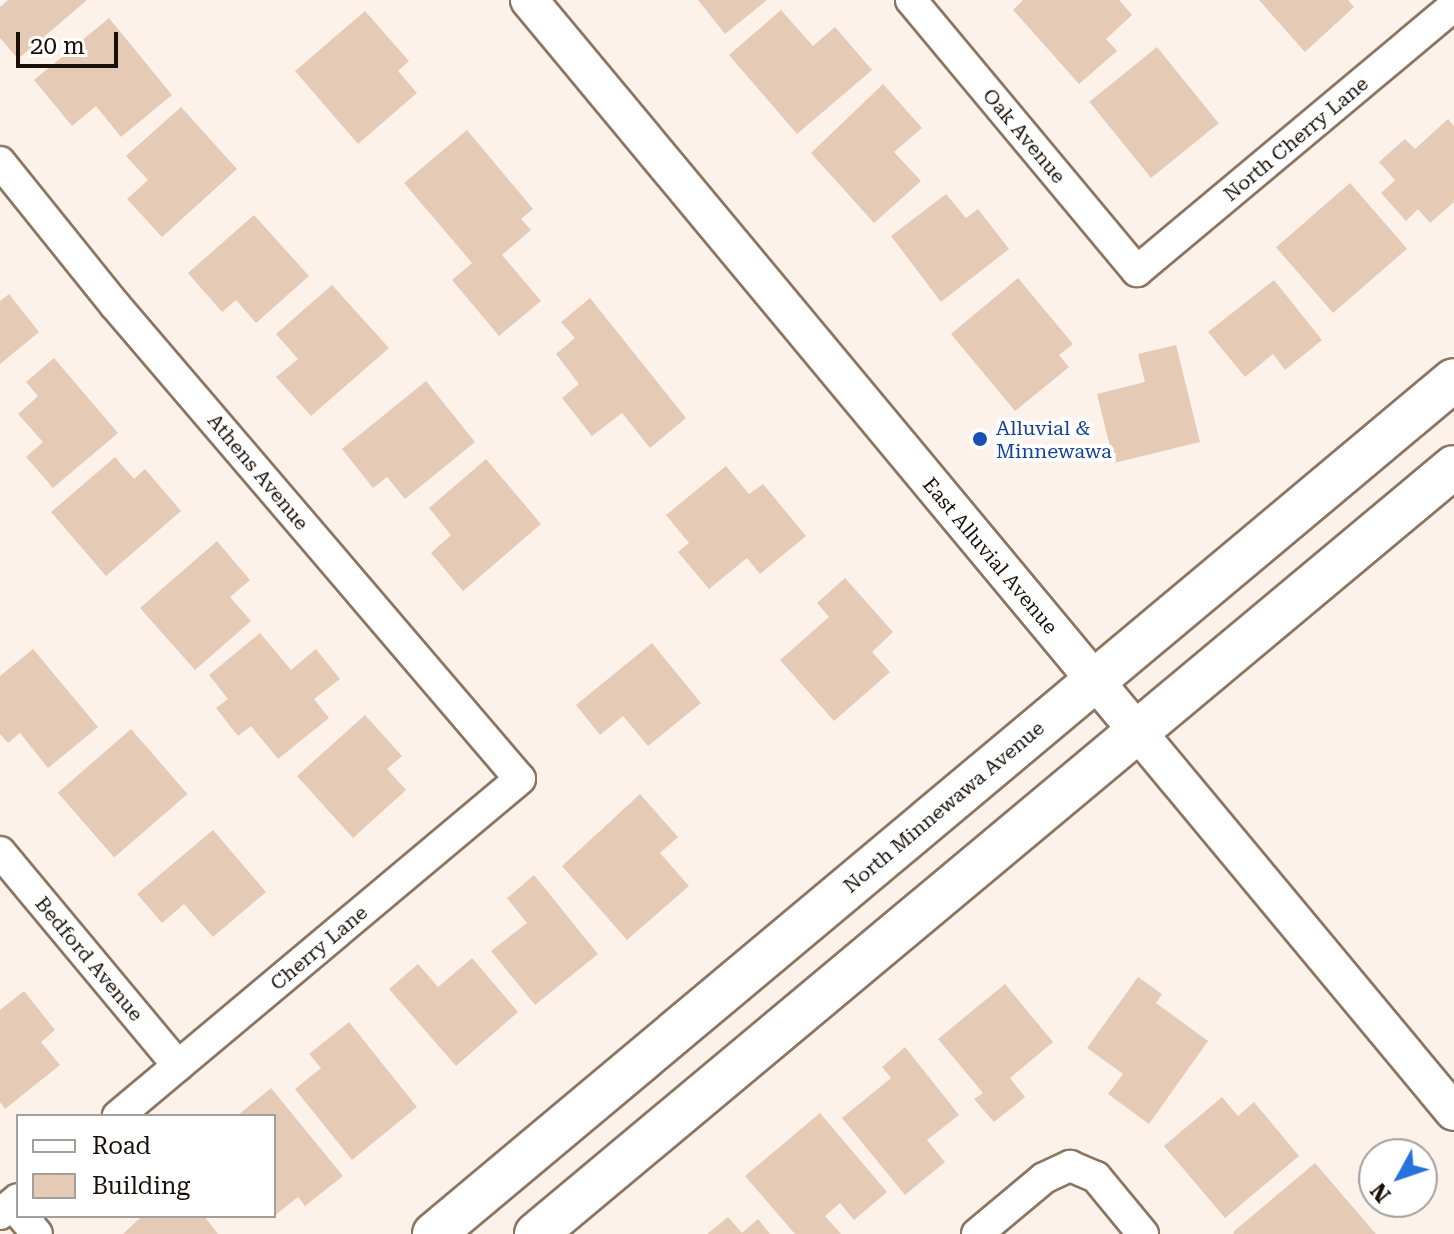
<!DOCTYPE html>
<style>
body{margin:0}
#map{position:relative;width:1454px;height:1234px;overflow:hidden;background:#fdf2e9;font-family:"Roboto Serif",serif}
div>[style]{position:absolute}
[style*='--x']{left:calc(var(--x)*1px);top:calc(var(--y)*1px);width:calc(var(--w)*1px);rotate:calc(var(--a)*1deg)}
.building>*{inset:0;background:#e5cbb5;transform-origin:0 0}
.roads{filter:drop-shadow(2px 0 #8c7561) drop-shadow(-2px 0 #8c7561) drop-shadow(0 2px #8c7561) drop-shadow(0 -2px #8c7561)}
.minor>*{height:30px;margin:-15px;padding:0 15px;transform-origin:15px;border-radius:15px;background:#fff}
.tertiary>*{height:36px;margin:-18px;padding:0 18px;transform-origin:18px;border-radius:18px;background:#fff}
.secondary>*{height:42px;margin:-21px;padding:0 21px;transform-origin:21px;border-radius:21px;background:#fff}
.dots>*{width:22px;height:22px;translate:-50% -50%;box-sizing:border-box;border:4px solid #fff;border-radius:50%}
span{translate:-50% -50%;white-space:nowrap;text-align:center;line-height:1.15;-webkit-text-stroke:8px #fff;paint-order:stroke}
.street-label{font-size:20px;color:#191009}
.transit-label{font-size:20px;color:#164399}
.left{translate:0 -50%;text-align:left}
.legend{position:absolute;left:16px;top:1114px;width:260px;height:104px;box-sizing:border-box;background:#fff;border:2px solid #a39f9d;margin:0;padding:10px 14px;list-style:none;font-size:24px;color:#191009}
.legend li{display:flex;align-items:center;gap:16px;height:40px}
.legend b{width:40px;border:2px solid #a39f9d}
.north{position:absolute;left:1358px;top:1138px;width:80px;height:80px;box-sizing:border-box;background:#fff;border:2px solid #a39f9d;border-radius:50%;rotate:230deg;font-size:22px;font-weight:700;line-height:32px;text-align:center;color:#191009}
.north::after{content:'';display:block;margin:auto;width:28px;height:36px;background:#2772de;clip-path:polygon(50% 0,100% 100%,50% 72%,0 100%)}
.scale{position:absolute;left:16px;top:32px;width:102px;height:36px;box-sizing:border-box;border:4px solid #191009;border-top:0;padding-left:10px;font-size:24px;line-height:28px;white-space:nowrap;color:#191009;-webkit-text-stroke:6px #fff;paint-order:stroke}
</style>
<div id="map">
<div class="building">
<div style="clip-path:polygon(8px 0,87px 0,18px 59px,0 38px,0 7px)"></div>
<div style="clip-path:polygon(698px 0,767px 0,725px 34px)"></div>
<div style="clip-path:polygon(1023px 0,1119px 0,1132px 15px,1106px 39px,1117px 51px,1079px 84px,1013px 10px)"></div>
<div style="clip-path:polygon(1259px 0,1348px 0,1354px 7px,1305px 52px)"></div>
<div style="clip-path:polygon(781px 10px,813px 46px,835px 27px,872px 70px,797px 134px,729px 55px)"></div>
<div style="clip-path:polygon(365px 11px,409px 61px,398px 71px,417px 93px,358px 144px,295px 71px)"></div>
<div style="clip-path:polygon(109px 18px,172px 95px,121px 137px,96px 106px,72px 126px,34px 80px)"></div>
<div style="left:1157px;top:47px;width:98px;height:87px;rotate:51deg"></div>
<div style="clip-path:polygon(883px 84px,922px 128px,894px 152px,921px 181px,874px 223px,811px 153px)"></div>
<div style="clip-path:polygon(181px 107px,237px 169px,162px 237px,127px 199px,148px 180px,126px 156px)"></div>
<div style="clip-path:polygon(1448px 119px,1454px 126px,1454px 202px,1430px 223px,1418px 209px,1406px 221px,1381px 193px,1395px 180px,1379px 162px,1405px 139px,1415px 149px)"></div>
<div style="clip-path:polygon(467px 130px,533px 209px,521px 219px,531px 230px,502px 255px,541px 301px,499px 336px,452px 280px,472px 263px,404px 183px)"></div>
<div style="left:1350px;top:183px;width:87px;height:98px;rotate:49deg"></div>
<div style="clip-path:polygon(946px 194px,966px 218px,978px 209px,1009px 249px,941px 302px,891px 236px)"></div>
<div style="clip-path:polygon(254px 215px,309px 276px,256px 323px,236px 300px,222px 312px,188px 273px)"></div>
<div style="clip-path:polygon(1018px 278px,1073px 344px,1059px 355px,1069px 367px,1015px 411px,951px 334px)"></div>
<div style="clip-path:polygon(1274px 280px,1322px 340px,1285px 370px,1273px 354px,1245px 377px,1208px 332px)"></div>
<div style="clip-path:polygon(332px 285px,389px 348px,311px 416px,276px 377px,298px 359px,276px 334px)"></div>
<div style="clip-path:polygon(9px 294px,39px 332px,0 364px,0 301px)"></div>
<div style="clip-path:polygon(590px 298px,686px 418px,650px 448px,622px 413px,592px 436px,562px 398px,579px 384px,556px 354px,575px 338px,561px 322px)"></div>
<div style="clip-path:polygon(1176px 345px,1200px 442px,1114px 463px,1097px 394px,1145px 382px,1138px 354px)"></div>
<div style="clip-path:polygon(54px 358px,118px 433px,53px 488px,26px 457px,43px 442px,18px 414px,38px 396px,26px 382px)"></div>
<div style="clip-path:polygon(426px 381px,475px 442px,405px 499px,387px 477px,373px 488px,342px 449px)"></div>
<div style="clip-path:polygon(115px 457px,134px 479px,145px 469px,181px 511px,106px 576px,51px 512px)"></div>
<div style="clip-path:polygon(486px 459px,541px 524px,463px 591px,431px 553px,451px 535px,429px 508px)"></div>
<div style="clip-path:polygon(726px 466px,749px 494px,763px 484px,806px 536px,760px 574px,747px 558px,709px 589px,678px 552px,689px 543px,666px 515px)"></div>
<div style="clip-path:polygon(217px 541px,250px 580px,230px 597px,251px 621px,195px 670px,140px 608px)"></div>
<div style="clip-path:polygon(845px 578px,893px 632px,872px 652px,890px 672px,834px 721px,780px 660px,829px 617px,817px 603px)"></div>
<div style="clip-path:polygon(260px 633px,291px 670px,316px 649px,340px 679px,314px 699px,329px 718px,278px 759px,251px 726px,238px 736px,216px 708px,228px 699px,209px 675px)"></div>
<div style="clip-path:polygon(652px 643px,701px 703px,648px 746px,623px 716px,600px 735px,576px 705px)"></div>
<div style="clip-path:polygon(33px 649px,98px 727px,48px 768px,20px 733px,8px 743px,0 734px,0 676px)"></div>
<div style="clip-path:polygon(365px 715px,402px 756px,387px 769px,406px 790px,353px 838px,297px 776px)"></div>
<div style="left:131px;top:729px;width:86px;height:97px;rotate:49deg"></div>
<div style="clip-path:polygon(640px 794px,678px 837px,660px 853px,689px 886px,627px 940px,562px 866px)"></div>
<div style="clip-path:polygon(213px 830px,266px 892px,213px 937px,184px 904px,162px 923px,137px 894px)"></div>
<div style="clip-path:polygon(534px 875px,598px 954px,535px 1005px,491px 951px,527px 923px,507px 898px)"></div>
<div style="clip-path:polygon(472px 958px,518px 1012px,456px 1066px,389px 989px,418px 964px,438px 987px)"></div>
<div style="clip-path:polygon(1138px 977px,1162px 994px,1156px 1003px,1208px 1041px,1149px 1124px,1108px 1094px,1123px 1074px,1087px 1048px)"></div>
<div style="clip-path:polygon(1005px 984px,1053px 1042px,1010px 1078px,1025px 1097px,994px 1122px,974px 1099px,983px 1093px,938px 1039px)"></div>
<div style="clip-path:polygon(24px 991px,55px 1030px,41px 1042px,60px 1065px,5px 1109px,0 1102px,0 1010px)"></div>
<div style="clip-path:polygon(349px 1022px,417px 1107px,352px 1160px,295px 1089px,321px 1068px,309px 1054px)"></div>
<div style="clip-path:polygon(905px 1047px,959px 1115px,927px 1140px,945px 1162px,905px 1195px,842px 1118px,891px 1078px,882px 1067px)"></div>
<div style="clip-path:polygon(271px 1088px,343px 1176px,305px 1206px,298px 1197px,274px 1216px,274px 1116px,237px 1116px)"></div>
<div style="clip-path:polygon(1222px 1097px,1238px 1116px,1254px 1102px,1299px 1156px,1225px 1218px,1164px 1146px)"></div>
<div style="clip-path:polygon(820px 1113px,887px 1192px,854px 1220px,840px 1203px,825px 1216px,841px 1234px,795px 1234px,745px 1176px)"></div>
<div style="clip-path:polygon(1315px 1163px,1376px 1234px,1234px 1234px,1233px 1232px)"></div>
<div style="clip-path:polygon(204px 1216px,218px 1234px,123px 1234px,142px 1216px)"></div>
<div style="clip-path:polygon(728px 1217px,742px 1233px,758px 1219px,770px 1234px,707px 1234px)"></div>
</div>
<div class="roads">
<div class="minor">
<div style="--x:911;--y:0;--w:353;--a:50.2"></div>
<div style="--x:1137;--y:271;--w:413;--a:-39.9"></div>
<div style="--x:0;--y:162;--w:184;--a:51.2"></div>
<div style="--x:115;--y:305;--w:623;--a:49.49"></div>
<div style="--x:520;--y:779;--w:525;--a:140.03"></div>
<div style="--x:0;--y:852;--w:278;--a:50.2"></div>
<div style="--x:0;--y:1214;--w:23;--a:-40"></div>
<div style="--x:22;--y:1216;--w:23;--a:50"></div>
<div style="--x:977;--y:1234;--w:87;--a:-39.9"></div>
<div style="--x:1044;--y:1178;--w:29;--a:-25"></div>
<div style="--x:1070;--y:1166;--w:28;--a:23"></div>
<div style="--x:1096;--y:1177;--w:74;--a:50.5"></div>
</div>
<div class="tertiary">
<div style="--x:529;--y:0;--w:1446;--a:50.25"></div>
</div>
<div class="secondary">
<div style="--x:434;--y:1234;--w:1330;--a:-39.94"></div>
<div style="--x:536;--y:1234;--w:1196;--a:-39.88"></div>
</div>
</div>
<div class="dots">
<div style="left:980px;top:439px;background:#1a4fb4"></div>
</div>
<div class="street-label">
<span style="left:1024px;top:136px;rotate:50deg">Oak Avenue</span>
<span style="left:1296px;top:139px;rotate:-40deg">North Cherry Lane</span>
<span style="left:258px;top:472px;rotate:50deg">Athens Avenue</span>
<span style="left:990px;top:556px;rotate:50deg">East Alluvial Avenue</span>
<span style="left:944px;top:807px;rotate:-40deg">North Minnewawa Avenue</span>
<span style="left:319px;top:948px;rotate:-40deg">Cherry Lane</span>
<span style="left:89px;top:959px;rotate:50deg">Bedford Avenue</span>
</div>
<div class="transit-label">
<span class="left" style="left:996px;top:440px">Alluvial &amp;<br>Minnewawa</span>
</div>
<ul class="legend">
<li><b style="height:10px;background:#fff"></b>Road</li>
<li><b style="height:22px;background:#e5cbb5"></b>Building</li>
</ul>
<div class="north">N</div>
<div class="scale">20 m</div>
</div>
